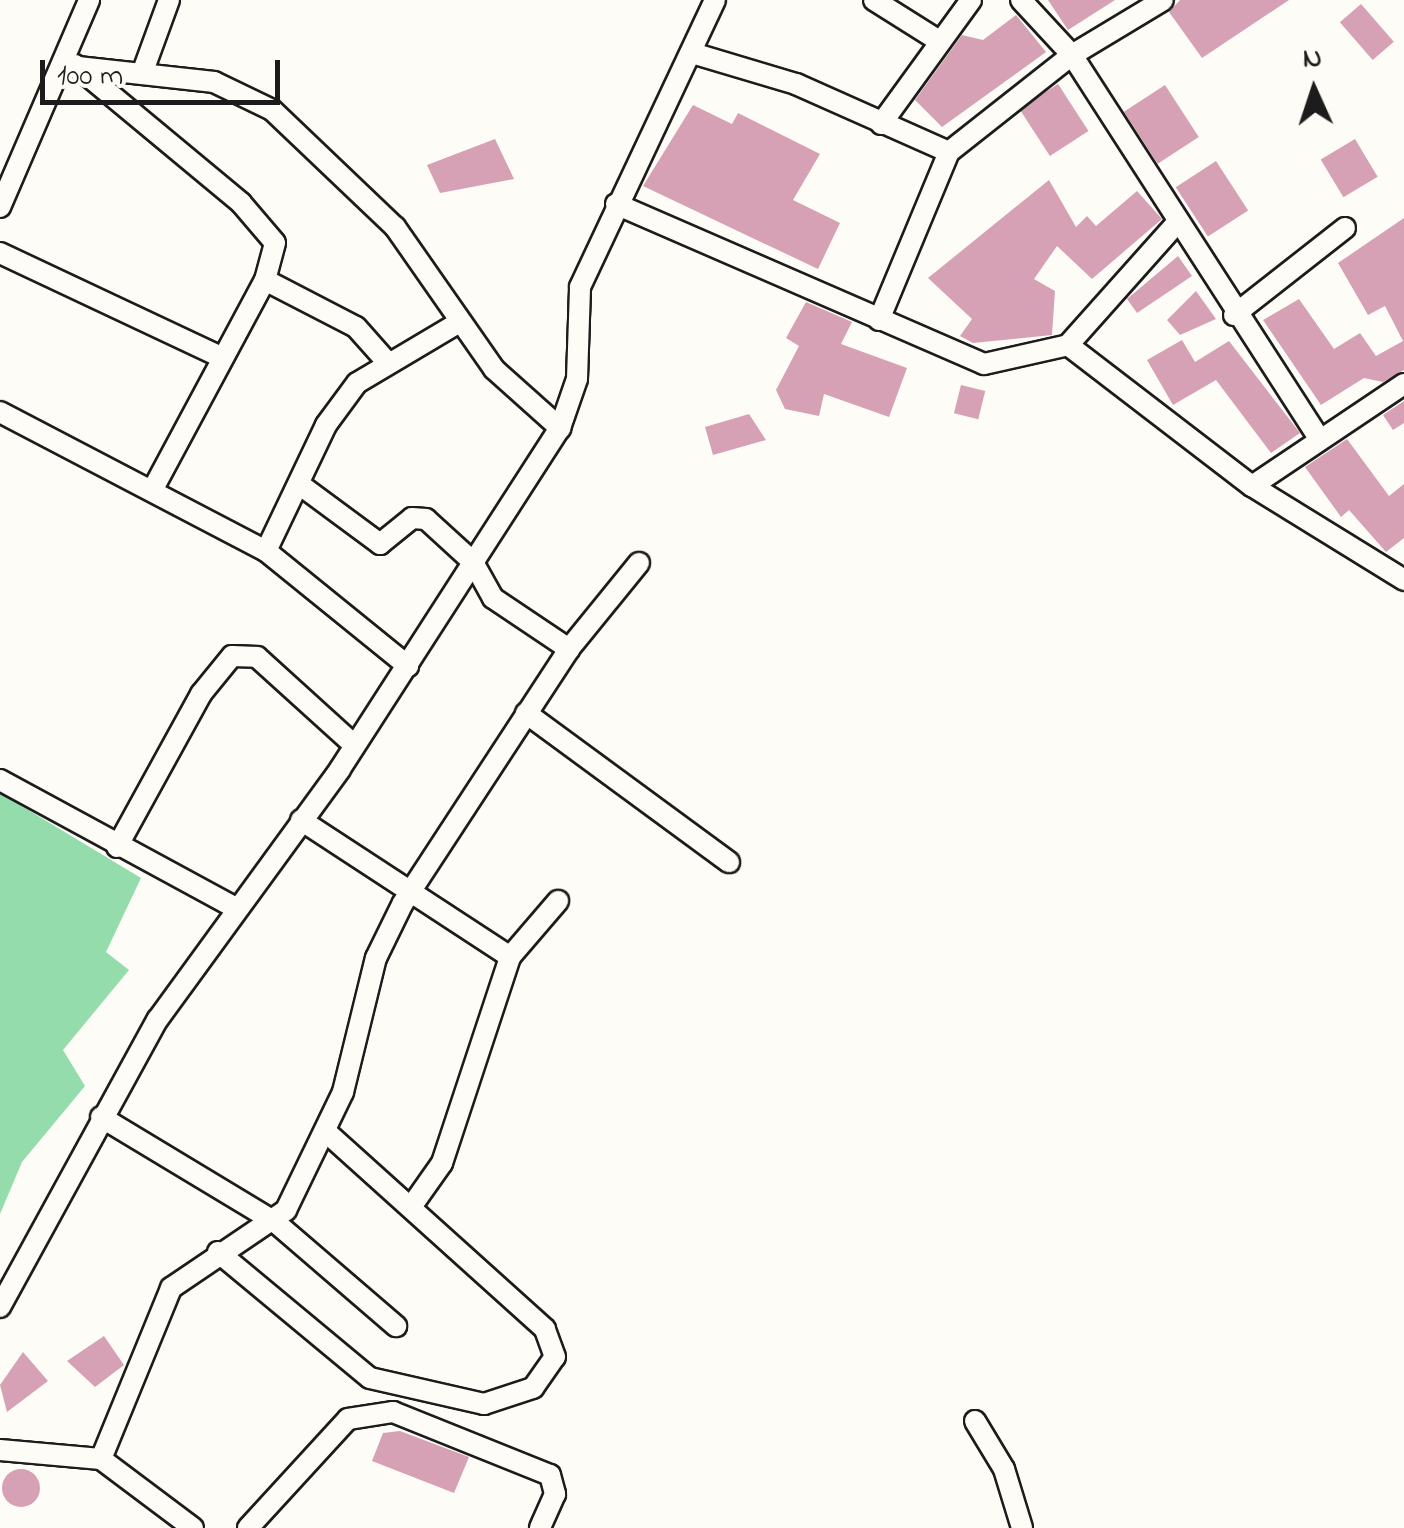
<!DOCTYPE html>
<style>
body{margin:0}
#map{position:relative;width:1404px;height:1528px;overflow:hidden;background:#fdfcf7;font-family:"Indie Flower",sans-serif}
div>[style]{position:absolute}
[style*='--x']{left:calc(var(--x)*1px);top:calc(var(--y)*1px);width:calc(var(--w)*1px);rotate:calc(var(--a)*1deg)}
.green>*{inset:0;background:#94dcac}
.building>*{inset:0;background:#d7a1b5;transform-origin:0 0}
.round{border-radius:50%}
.roads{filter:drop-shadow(2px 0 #1c1c1c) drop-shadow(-2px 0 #1c1c1c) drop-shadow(0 2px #1c1c1c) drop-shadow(0 -2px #1c1c1c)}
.minor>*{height:20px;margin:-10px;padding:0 10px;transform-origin:10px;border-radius:10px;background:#fdfcf7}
span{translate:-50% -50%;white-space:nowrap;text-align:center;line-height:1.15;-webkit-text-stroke:8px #fdfcf7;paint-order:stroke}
.north{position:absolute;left:1264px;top:40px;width:100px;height:100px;-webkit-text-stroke:8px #fdfcf7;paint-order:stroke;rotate:357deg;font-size:28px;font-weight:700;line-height:40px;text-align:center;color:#1c1c1c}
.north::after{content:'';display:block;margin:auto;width:35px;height:45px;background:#1c1c1c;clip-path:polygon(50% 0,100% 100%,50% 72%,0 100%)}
.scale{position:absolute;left:40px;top:60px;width:240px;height:45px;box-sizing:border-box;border:5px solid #1c1c1c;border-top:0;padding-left:12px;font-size:30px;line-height:35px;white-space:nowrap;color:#1c1c1c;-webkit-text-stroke:8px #fdfcf7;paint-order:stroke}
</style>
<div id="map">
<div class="green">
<div style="clip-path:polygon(0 793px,141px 878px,106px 952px,129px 970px,63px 1050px,85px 1086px,22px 1162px,0 1214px)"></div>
</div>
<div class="building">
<div style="clip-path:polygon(1048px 0,1115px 0,1068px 30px)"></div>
<div style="clip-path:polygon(1289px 0,1202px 58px,1169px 12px,1180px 0)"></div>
<div style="left:1361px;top:4px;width:50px;height:28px;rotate:49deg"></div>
<div style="clip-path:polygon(1016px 15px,1046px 52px,942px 127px,915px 100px,962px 35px,983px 40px)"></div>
<div style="left:1058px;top:84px;width:56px;height:46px;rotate:57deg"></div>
<div style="left:1165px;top:85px;width:62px;height:49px;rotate:57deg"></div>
<div style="clip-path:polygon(693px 105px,732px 124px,738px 113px,820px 154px,793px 200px,840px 223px,818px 269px,643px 186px)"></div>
<div style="clip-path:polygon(495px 139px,514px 179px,440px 193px,427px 165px)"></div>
<div style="left:1355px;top:139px;width:44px;height:40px;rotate:59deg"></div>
<div style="left:1216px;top:161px;width:59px;height:48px;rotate:57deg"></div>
<div style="clip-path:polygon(1049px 180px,1076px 227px,1087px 216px,1096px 226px,1137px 191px,1162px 219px,1092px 279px,1057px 246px,1034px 279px,1055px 291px,1052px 335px,973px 343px,960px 336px,972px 319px,928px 278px)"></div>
<div style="clip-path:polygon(1404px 218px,1404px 370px,1383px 382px,1364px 378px,1321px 405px,1263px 320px,1299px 299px,1334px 349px,1360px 333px,1376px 356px,1403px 341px,1385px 306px,1368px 315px,1338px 263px)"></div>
<div style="clip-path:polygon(1178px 256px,1192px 276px,1137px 313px,1127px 299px)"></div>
<div style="clip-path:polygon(1196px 291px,1216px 319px,1180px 335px,1167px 320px)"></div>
<div style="clip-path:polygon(806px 302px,852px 322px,841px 344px,907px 368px,889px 417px,824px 394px,819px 416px,785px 409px,776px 390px,799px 346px,786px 338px)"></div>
<div style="clip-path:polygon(1182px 340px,1195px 362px,1229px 341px,1300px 433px,1271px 453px,1216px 380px,1173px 405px,1147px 360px)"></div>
<div style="left:961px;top:385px;width:25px;height:29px;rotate:14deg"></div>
<div style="clip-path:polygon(1404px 401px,1404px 423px,1393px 430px,1383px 415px)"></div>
<div style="clip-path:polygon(749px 414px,766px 440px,713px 455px,705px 427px)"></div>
<div style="clip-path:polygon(1347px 439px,1389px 496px,1404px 484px,1404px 538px,1386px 552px,1349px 510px,1341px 517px,1305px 467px)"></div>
<div style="clip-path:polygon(104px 1336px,124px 1365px,95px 1387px,67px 1361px)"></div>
<div style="clip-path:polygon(23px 1352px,48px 1381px,7px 1412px,0 1385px)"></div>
<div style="clip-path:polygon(400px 1431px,469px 1457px,454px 1493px,372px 1461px,383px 1433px)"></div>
<div class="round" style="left:2px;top:1469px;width:38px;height:38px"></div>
</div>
<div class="roads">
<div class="minor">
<div style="--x:874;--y:0;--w:77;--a:32.2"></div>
<div style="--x:1021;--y:0;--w:75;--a:47.2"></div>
<div style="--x:1072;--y:55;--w:454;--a:57.2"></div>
<div style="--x:692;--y:53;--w:109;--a:16.6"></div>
<div style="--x:796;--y:84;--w:167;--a:24"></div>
<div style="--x:75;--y:65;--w:216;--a:39.7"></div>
<div style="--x:241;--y:203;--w:52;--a:49.6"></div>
<div style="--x:275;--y:243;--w:38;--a:105"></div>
<div style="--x:265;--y:280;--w:237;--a:118.2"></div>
<div style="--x:78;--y:67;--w:137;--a:6.3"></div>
<div style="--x:214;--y:82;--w:64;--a:25.8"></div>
<div style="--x:272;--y:110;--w:170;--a:43.6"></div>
<div style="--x:395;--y:227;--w:173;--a:55.1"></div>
<div style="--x:494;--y:369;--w:89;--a:41.8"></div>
<div style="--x:143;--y:71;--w:76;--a:-69.9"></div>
<div style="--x:881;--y:124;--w:153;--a:-54"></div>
<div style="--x:616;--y:204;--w:401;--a:23.5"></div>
<div style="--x:984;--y:364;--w:86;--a:-12.7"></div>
<div style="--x:1068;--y:345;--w:161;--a:-48.3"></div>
<div style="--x:0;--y:207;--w:225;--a:-66.7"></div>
<div style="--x:0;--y:253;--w:246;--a:25.2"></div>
<div style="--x:265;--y:280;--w:102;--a:27.3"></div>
<div style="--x:356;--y:327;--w:48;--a:48.4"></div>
<div style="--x:1234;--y:315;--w:141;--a:-38.1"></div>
<div style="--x:879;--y:320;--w:182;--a:-67.4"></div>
<div style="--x:949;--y:152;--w:157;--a:-38.3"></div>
<div style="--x:1072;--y:55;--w:106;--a:-31.1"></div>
<div style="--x:1068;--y:345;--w:232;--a:37.5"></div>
<div style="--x:1252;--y:486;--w:183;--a:-33.9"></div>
<div style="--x:0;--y:412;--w:300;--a:27.6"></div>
<div style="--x:266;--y:551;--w:183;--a:39"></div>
<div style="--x:299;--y:484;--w:101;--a:36.5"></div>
<div style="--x:380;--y:544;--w:41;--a:-39.1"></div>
<div style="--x:412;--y:518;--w:14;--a:4"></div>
<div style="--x:426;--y:519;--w:64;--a:42.5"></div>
<div style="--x:473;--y:562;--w:41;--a:60.9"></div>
<div style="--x:493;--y:598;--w:92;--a:33.9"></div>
<div style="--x:1252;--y:486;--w:179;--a:31.7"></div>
<div style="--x:266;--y:551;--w:140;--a:-64.5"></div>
<div style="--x:326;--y:425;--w:52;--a:-53.6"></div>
<div style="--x:357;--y:383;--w:117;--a:-30.7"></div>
<div style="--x:526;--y:713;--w:252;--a:36.3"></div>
<div style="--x:0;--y:780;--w:268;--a:28.5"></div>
<div style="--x:301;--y:820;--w:250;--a:33.2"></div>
<div style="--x:117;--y:847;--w:175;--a:-61.2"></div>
<div style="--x:201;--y:694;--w:49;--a:-50.8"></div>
<div style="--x:232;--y:656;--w:25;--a:2"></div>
<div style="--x:257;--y:657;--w:131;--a:42.2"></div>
<div style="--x:101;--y:1117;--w:203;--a:31.1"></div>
<div style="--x:275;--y:1222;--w:160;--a:40.7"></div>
<div style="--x:411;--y:1207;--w:54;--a:-54.8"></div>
<div style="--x:442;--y:1163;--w:217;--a:-71.7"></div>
<div style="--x:510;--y:957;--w:74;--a:-49.4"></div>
<div style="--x:218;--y:1252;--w:197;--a:39.7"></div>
<div style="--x:370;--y:1378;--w:117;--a:12.8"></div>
<div style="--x:484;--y:1404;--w:52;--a:-18.1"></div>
<div style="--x:533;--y:1388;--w:38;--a:-55"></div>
<div style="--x:555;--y:1357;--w:30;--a:-110"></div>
<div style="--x:545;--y:1329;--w:293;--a:-138"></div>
<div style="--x:0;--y:1307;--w:328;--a:-61.3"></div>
<div style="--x:158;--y:1019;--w:309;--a:-53.9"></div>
<div style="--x:340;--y:769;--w:406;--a:-57.2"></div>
<div style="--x:560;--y:428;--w:52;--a:-70.9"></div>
<div style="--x:577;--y:379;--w:92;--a:-88.1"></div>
<div style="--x:580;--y:287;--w:317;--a:-64.8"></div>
<div style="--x:975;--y:1421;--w:56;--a:58.9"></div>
<div style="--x:1004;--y:1469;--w:62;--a:73"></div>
<div style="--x:0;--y:1450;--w:101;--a:5.1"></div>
<div style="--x:101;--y:1459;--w:115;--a:36.9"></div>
<div style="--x:101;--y:1459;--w:185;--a:-67.7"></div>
<div style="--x:171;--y:1288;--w:139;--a:-34.1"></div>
<div style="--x:286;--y:1210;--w:131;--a:-64.2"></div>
<div style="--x:343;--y:1092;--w:138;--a:-76.2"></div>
<div style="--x:376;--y:958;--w:61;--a:-63.9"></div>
<div style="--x:403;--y:903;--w:303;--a:-56.8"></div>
<div style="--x:569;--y:649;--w:111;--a:-50.9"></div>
<div style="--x:248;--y:1528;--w:148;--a:-47.5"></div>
<div style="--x:348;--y:1419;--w:46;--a:-8.8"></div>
<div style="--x:393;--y:1412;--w:169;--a:21.9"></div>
<div style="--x:550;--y:1475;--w:20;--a:75"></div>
<div style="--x:555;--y:1494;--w:37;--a:114"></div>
</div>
</div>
<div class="north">N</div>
<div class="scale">100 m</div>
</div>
